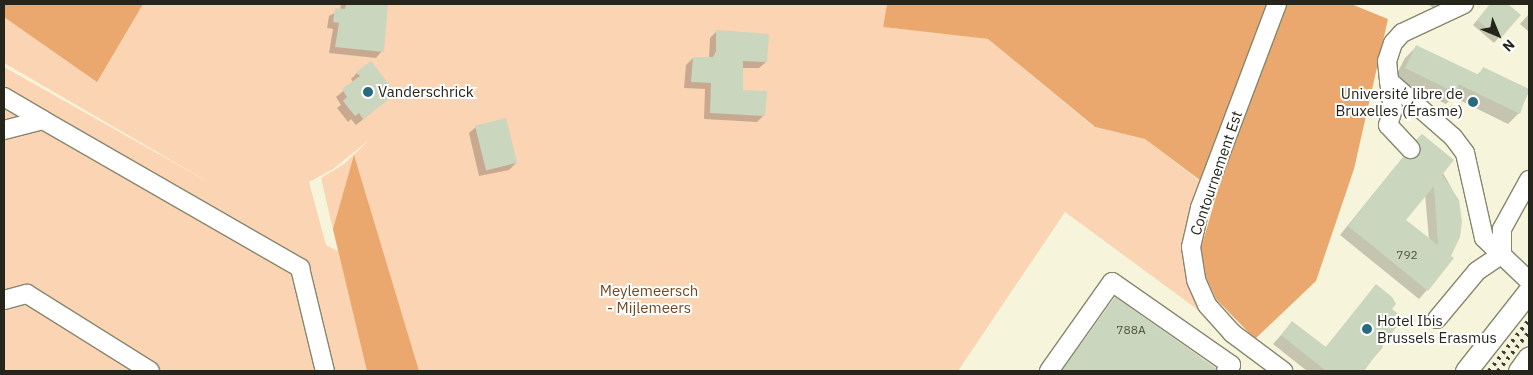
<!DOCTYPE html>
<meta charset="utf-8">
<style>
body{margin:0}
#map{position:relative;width:1533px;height:375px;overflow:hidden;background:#f6f5db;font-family:"IBM Plex Sans",sans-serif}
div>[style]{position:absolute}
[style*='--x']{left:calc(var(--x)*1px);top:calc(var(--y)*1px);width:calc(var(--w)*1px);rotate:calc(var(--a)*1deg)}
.green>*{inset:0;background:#fbd4b4}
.forest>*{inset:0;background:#eaa86e}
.shadow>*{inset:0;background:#0003}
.building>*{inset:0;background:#cad6be;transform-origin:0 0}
.roads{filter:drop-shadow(1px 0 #87866e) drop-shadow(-1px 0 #87866e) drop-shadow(0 1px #87866e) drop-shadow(0 -1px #87866e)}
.minor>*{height:18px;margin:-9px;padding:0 9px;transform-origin:9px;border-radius:9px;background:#fff}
.major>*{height:21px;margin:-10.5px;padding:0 10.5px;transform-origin:10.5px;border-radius:10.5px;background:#fff}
.rail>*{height:4px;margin-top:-2px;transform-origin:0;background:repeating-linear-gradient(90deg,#414034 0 2.5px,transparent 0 7.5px)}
.dots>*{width:14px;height:14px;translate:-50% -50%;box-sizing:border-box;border:2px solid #fff;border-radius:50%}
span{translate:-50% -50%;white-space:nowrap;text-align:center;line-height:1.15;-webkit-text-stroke:4px #fff;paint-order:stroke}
.number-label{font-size:12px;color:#4e5144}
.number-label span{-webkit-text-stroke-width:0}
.poi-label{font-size:15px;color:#25251b}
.left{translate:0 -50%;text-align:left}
.right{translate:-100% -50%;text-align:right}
.street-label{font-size:15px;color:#25251b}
.park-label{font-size:15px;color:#74471d}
.frame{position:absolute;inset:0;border:5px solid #25251b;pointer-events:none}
.north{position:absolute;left:1473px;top:10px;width:50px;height:50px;-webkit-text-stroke:4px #fff;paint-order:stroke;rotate:135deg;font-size:14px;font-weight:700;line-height:20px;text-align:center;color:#25251b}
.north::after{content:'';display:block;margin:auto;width:18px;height:22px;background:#25251b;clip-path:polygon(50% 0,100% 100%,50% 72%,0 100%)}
</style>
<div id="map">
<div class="green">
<div style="clip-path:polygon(evenodd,4px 4px,887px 4px,883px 27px,988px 39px,1094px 127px,1145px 139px,1202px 183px,1194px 204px,1205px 315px,1065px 212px,958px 371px,4px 371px,4px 67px,212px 184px,4px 63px,4px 4px,369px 140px,344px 164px,321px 178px,338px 251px,326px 245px,309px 182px,333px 169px,369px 140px)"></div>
</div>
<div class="forest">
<div style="clip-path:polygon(4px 4px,143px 4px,97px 82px,4px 17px)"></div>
<div style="clip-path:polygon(887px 4px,1351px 4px,1388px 19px,1354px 169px,1316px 281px,1255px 339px,1216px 299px,1206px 277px,1201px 248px,1217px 193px,1145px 139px,1095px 127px,988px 39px,883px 27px)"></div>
<div style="clip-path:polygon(354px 155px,419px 371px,367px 371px,333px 229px)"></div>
</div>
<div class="shadow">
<div style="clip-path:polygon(341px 4px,387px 4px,382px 51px,376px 58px,329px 53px,333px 29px,327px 28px,329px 16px,340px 10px)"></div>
<div style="clip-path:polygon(1428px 4px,1437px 4px,1433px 8px)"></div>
<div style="clip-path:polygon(1491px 4px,1506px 4px,1519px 15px,1494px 43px,1473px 25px)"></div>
<div style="clip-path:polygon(1529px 14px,1529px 32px,1520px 24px)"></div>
<div style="clip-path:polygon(717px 31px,766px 62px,759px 68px,742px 68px,742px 92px,764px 115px,757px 122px,704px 119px,705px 89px,684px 88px,686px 65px,693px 58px,709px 59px,710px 38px)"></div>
<div style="clip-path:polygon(1416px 47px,1477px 75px,1483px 69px,1529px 91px,1519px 113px,1508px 124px,1453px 97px,1446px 104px,1394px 79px,1405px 58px)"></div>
<div style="clip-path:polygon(357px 73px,394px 94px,356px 125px,351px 119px,348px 122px,337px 108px,341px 105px,336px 97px,353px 83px,351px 79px)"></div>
<div style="clip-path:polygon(476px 127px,516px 163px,509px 170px,479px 176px,469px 133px)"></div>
<div style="clip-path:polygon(evenodd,1422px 135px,1458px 200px,1427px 290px,1419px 299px,1340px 235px,1395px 167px,1403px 158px,1411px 161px,1413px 144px,1422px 135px,1425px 194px,1429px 240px,1404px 220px,1425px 194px)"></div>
<div style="clip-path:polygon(1376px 286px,1390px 309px,1380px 345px,1383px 347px,1362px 371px,1307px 371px,1273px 344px,1292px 323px,1325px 348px)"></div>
<div style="clip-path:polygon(1115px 298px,1215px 368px,1216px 371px,1062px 371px)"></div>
</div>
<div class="building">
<div style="clip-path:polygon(346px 4px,388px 4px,384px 52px,335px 47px,339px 23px,333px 22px,335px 8px,345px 9px)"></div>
<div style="clip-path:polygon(1490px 4px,1508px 4px,1521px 15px,1500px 39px,1477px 20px)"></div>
<div style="clip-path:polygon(716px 30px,769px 34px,767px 62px,743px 61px,743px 90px,767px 91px,765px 116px,710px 113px,711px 83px,691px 82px,693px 57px,713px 57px,716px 51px)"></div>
<div style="clip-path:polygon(1416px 45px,1479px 75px,1483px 67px,1529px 89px,1520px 114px,1458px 84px,1458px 94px,1405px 68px)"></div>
<div style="clip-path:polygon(371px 61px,396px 94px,363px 119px,359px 113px,355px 116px,343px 101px,347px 97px,342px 89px,360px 76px,356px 72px)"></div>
<div style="left:506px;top:118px;width:46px;height:32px;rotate:76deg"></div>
<div style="clip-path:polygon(evenodd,1422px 134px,1454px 160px,1442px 175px,1459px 200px,1462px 221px,1460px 237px,1451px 256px,1454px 258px,1428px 291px,1348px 226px,1403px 157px,1412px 159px,1418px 156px,1420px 147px,1416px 140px,1422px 134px,1434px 186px,1438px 245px,1406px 220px,1434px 186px)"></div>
<div style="clip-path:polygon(1376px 284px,1392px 297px,1396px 304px,1392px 309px,1403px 318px,1364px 371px,1326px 371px,1281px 335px,1292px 321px,1326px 347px)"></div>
<div style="clip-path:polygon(1115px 297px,1216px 368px,1216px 371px,1062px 371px)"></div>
</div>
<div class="roads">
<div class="minor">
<div style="--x:1277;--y:4;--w:218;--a:110.7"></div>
<div style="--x:1200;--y:208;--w:40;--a:103"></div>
<div style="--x:1191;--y:247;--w:33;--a:81"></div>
<div style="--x:1196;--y:280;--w:27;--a:66"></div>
<div style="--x:1207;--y:305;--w:38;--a:48"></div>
<div style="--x:1232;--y:333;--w:64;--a:36.7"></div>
<div style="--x:1464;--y:4;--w:68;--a:154.9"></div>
<div style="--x:1402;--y:33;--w:13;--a:132"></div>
<div style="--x:1393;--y:43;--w:19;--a:108"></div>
<div style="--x:1387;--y:61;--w:20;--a:84"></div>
<div style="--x:1389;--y:81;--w:85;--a:41.2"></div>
<div style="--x:1453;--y:137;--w:20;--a:53"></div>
<div style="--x:1465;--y:153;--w:87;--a:77.4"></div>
<div style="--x:1484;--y:238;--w:62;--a:43.7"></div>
<div style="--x:1389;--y:81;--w:28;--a:82"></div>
<div style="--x:1393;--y:109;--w:17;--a:107"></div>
<div style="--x:1388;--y:125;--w:33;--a:47"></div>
<div style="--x:4;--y:97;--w:45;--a:30.5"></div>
<div style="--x:4;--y:130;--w:40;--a:-14.4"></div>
<div style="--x:43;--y:120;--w:297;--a:29.9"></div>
<div style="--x:300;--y:268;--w:106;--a:76.4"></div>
<div style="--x:1502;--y:254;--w:25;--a:-90"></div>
<div style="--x:1502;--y:229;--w:56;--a:-61.1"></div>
<div style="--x:4;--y:300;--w:24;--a:-15"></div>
<div style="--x:27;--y:294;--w:145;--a:32"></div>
<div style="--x:1437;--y:319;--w:62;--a:-50.2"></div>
<div style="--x:1477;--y:271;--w:30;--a:-34"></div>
<div style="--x:1049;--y:371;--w:109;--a:-54.7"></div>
<div style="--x:1112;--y:282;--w:145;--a:34.9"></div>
<div style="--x:1231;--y:365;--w:8;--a:130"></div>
</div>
<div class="major">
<div style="--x:1466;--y:371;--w:102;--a:-51.8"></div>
<div style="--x:1519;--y:371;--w:17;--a:-54"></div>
</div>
</div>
<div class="rail">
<div style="--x:1489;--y:371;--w:65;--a:-51.9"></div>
<div style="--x:1498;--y:371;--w:50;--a:-51.5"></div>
</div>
<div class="dots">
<div style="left:368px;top:92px;background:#296b7e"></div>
<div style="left:1473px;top:102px;background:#296b7e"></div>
<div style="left:1367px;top:329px;background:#296b7e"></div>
</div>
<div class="number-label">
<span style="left:1407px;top:255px">792</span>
<span style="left:1131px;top:330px">788A</span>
</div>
<div class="poi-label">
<span class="left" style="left:378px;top:92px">Vanderschrick</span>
<span class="right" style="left:1463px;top:102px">Université libre de<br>Bruxelles (Érasme)</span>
<span class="left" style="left:1377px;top:329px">Hotel Ibis<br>Brussels Erasmus</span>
</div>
<div class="street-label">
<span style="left:1216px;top:173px;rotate:-71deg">Contournement Est</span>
</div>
<div class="park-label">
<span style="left:649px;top:299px">Meylemeersch<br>- Mijlemeers</span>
</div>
<div class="frame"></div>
<div class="north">N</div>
</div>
